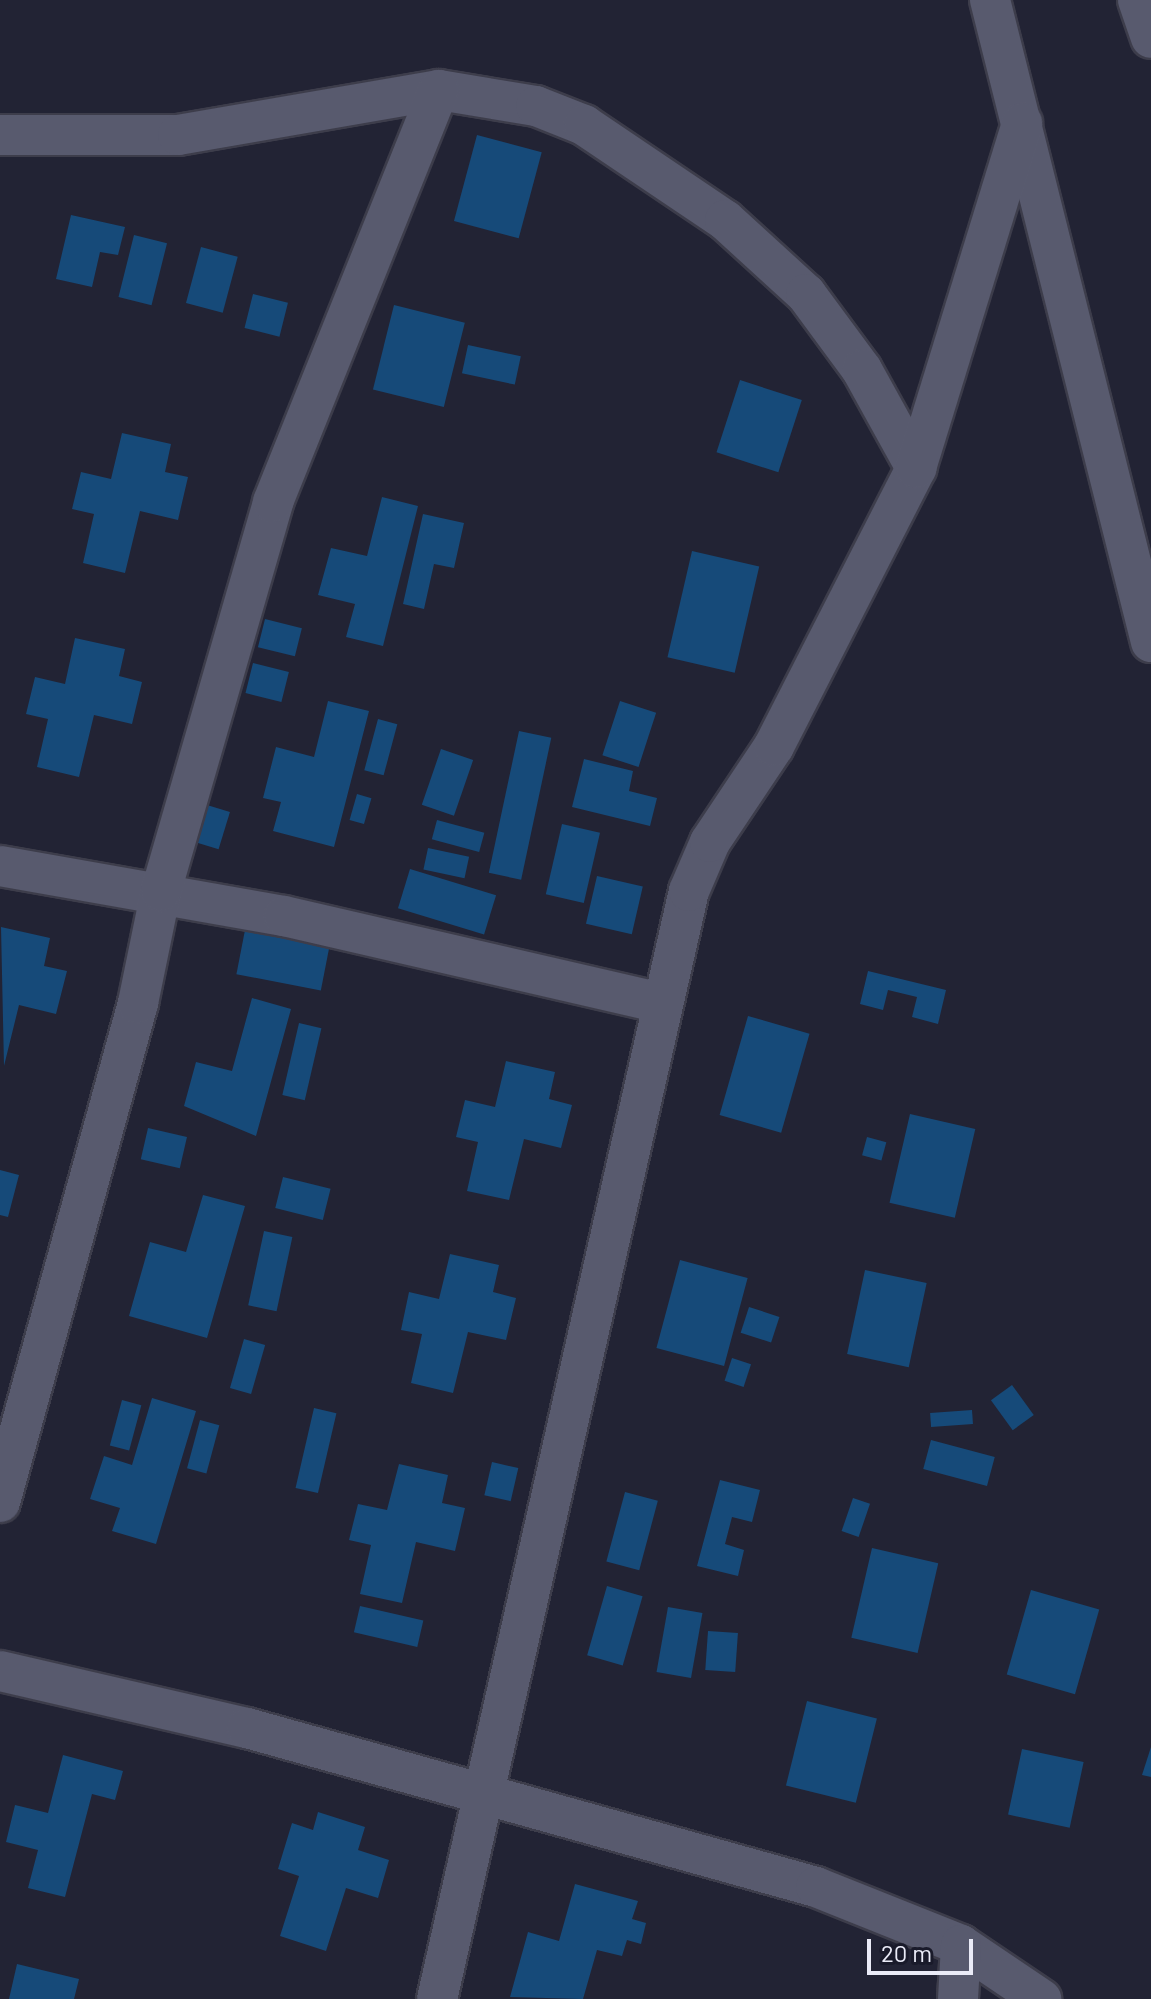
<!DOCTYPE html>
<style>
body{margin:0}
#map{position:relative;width:1151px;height:1999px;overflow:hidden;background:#222334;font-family:Barlow,sans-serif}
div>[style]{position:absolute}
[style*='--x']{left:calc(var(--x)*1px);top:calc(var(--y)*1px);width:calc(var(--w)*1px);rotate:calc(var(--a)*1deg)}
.building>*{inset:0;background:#164a79;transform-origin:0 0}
.roads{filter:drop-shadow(2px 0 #3d3d4b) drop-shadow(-2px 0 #3d3d4b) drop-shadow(0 2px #3d3d4b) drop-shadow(0 -2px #3d3d4b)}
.minor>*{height:40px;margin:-20px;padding:0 20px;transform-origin:20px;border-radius:20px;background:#585a6e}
span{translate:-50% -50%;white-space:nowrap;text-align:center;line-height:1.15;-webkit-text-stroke:7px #191a2a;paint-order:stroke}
.scale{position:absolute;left:867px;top:1939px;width:106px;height:36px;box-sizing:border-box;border:4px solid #eaebf7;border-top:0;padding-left:10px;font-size:24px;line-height:28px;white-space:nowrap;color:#eaebf7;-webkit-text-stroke:6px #191a2a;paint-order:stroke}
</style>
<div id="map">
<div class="building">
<div style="left:477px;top:135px;width:67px;height:89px;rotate:15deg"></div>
<div style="clip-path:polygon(71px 215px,125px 227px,118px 255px,100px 252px,92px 287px,56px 279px)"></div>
<div style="left:134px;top:235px;width:34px;height:64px;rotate:14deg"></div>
<div style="left:201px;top:247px;width:38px;height:58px;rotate:15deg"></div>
<div style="left:253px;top:294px;width:36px;height:35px;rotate:14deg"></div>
<div style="left:394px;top:305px;width:73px;height:87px;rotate:14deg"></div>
<div style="left:468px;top:345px;width:54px;height:29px;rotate:12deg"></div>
<div style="left:740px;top:380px;width:65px;height:76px;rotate:18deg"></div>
<div style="clip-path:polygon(122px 433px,171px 444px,165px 472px,188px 477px,178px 520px,140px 511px,125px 573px,83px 563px,94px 514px,72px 509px,81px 472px,111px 479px)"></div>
<div style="clip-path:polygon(382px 497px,418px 506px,383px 646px,346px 637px,355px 604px,318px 595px,331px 548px,367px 556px)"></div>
<div style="clip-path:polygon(423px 514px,464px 523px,454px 568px,434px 564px,424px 609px,403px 604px)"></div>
<div style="left:692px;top:551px;width:69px;height:109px;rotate:13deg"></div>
<div style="left:265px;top:619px;width:38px;height:29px;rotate:14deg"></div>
<div style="clip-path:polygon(75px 638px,125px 649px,119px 676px,142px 682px,132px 724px,94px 715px,79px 777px,37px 767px,48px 719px,26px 714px,35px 677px,65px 684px)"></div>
<div style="left:253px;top:663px;width:37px;height:31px;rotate:14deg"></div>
<div style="clip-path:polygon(328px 701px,369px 711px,334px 847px,273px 831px,281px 802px,263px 798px,276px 747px,314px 757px)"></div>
<div style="left:620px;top:701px;width:38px;height:57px;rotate:18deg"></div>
<div style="left:378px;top:719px;width:20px;height:53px;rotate:15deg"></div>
<div style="left:519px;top:731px;width:33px;height:145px;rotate:12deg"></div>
<div style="left:441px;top:749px;width:34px;height:59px;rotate:19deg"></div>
<div style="clip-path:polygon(584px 759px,633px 771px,629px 791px,657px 798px,650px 826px,572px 807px)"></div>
<div style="left:357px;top:794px;width:15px;height:27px;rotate:16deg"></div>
<div style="left:207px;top:805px;width:24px;height:39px;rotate:17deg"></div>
<div style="left:437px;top:820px;width:49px;height:20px;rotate:15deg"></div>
<div style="left:562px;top:824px;width:39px;height:72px;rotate:13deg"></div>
<div style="left:428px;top:848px;width:42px;height:22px;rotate:12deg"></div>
<div style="left:410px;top:869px;width:90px;height:41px;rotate:17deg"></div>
<div style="left:597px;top:876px;width:47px;height:49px;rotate:13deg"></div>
<div style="clip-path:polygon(1px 927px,50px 938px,44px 966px,67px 971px,56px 1014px,19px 1005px,4px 1066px)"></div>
<div style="left:245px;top:930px;width:86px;height:45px;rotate:11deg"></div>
<div style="clip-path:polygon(868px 971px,946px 990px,938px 1024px,912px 1017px,917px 997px,888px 990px,883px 1010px,860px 1004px)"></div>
<div style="clip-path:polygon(252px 998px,291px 1009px,256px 1136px,184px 1106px,196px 1062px,232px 1071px)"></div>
<div style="left:748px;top:1016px;width:64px;height:103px;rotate:16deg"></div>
<div style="left:299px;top:1023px;width:23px;height:74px;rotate:13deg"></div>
<div style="clip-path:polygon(506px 1061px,555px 1072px,549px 1099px,572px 1105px,561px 1148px,524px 1139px,509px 1200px,467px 1191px,478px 1142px,456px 1137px,465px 1100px,495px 1107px)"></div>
<div style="left:910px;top:1114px;width:67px;height:91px;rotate:13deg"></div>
<div style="left:148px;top:1128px;width:40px;height:32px;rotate:13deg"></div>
<div style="left:867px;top:1137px;width:20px;height:19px;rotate:15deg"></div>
<div style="clip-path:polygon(0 1170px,19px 1175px,8px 1217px,0 1215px)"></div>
<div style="left:283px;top:1177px;width:49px;height:32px;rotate:14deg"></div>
<div style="clip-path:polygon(203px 1195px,245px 1206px,207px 1338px,129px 1316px,150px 1242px,186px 1252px)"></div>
<div style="left:264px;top:1231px;width:29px;height:76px;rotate:12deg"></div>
<div style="clip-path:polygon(450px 1254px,499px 1265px,493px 1292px,516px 1298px,506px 1340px,468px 1332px,453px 1393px,411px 1383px,422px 1334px,401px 1330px,409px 1292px,439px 1299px)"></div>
<div style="left:680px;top:1260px;width:70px;height:91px;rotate:15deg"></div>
<div style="left:865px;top:1270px;width:63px;height:86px;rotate:12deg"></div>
<div style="left:749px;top:1307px;width:32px;height:27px;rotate:18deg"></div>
<div style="left:244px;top:1339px;width:22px;height:51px;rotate:16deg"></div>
<div style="left:732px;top:1358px;width:20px;height:24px;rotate:18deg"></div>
<div style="left:1012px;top:1385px;width:37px;height:26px;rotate:54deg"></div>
<div style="clip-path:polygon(152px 1398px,196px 1411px,156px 1544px,112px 1531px,120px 1508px,90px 1499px,104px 1456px,132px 1465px)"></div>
<div style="left:122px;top:1400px;width:20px;height:47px;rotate:15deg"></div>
<div style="left:314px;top:1408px;width:23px;height:82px;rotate:13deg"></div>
<div style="left:972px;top:1410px;width:14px;height:42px;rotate:86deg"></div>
<div style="left:200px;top:1420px;width:20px;height:50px;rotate:15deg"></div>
<div style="left:931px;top:1440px;width:66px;height:30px;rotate:15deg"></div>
<div style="left:492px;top:1462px;width:27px;height:34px;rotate:13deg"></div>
<div style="clip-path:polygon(399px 1464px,448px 1475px,442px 1503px,465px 1508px,455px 1551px,416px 1542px,402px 1603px,360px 1594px,371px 1545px,349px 1540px,358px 1504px,387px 1510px)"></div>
<div style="clip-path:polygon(720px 1480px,760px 1490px,752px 1522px,732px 1517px,725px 1544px,744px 1550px,738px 1576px,697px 1566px)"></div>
<div style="left:625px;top:1492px;width:34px;height:72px;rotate:15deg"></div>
<div style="left:853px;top:1498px;width:18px;height:35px;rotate:19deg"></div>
<div style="left:872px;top:1548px;width:68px;height:92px;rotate:13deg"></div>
<div style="left:607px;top:1586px;width:37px;height:72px;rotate:16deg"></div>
<div style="left:1031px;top:1590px;width:71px;height:88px;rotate:16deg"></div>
<div style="left:360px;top:1606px;width:65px;height:27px;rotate:13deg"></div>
<div style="left:668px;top:1607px;width:35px;height:66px;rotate:10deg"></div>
<div style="left:708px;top:1631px;width:30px;height:39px;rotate:4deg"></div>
<div style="left:807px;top:1701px;width:72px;height:87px;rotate:14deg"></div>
<div style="clip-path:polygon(1151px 1747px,1151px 1777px,1142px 1775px)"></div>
<div style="left:1022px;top:1749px;width:63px;height:67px;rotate:12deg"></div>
<div style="clip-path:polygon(63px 1755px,123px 1771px,115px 1800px,92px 1794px,65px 1897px,28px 1888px,38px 1850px,6px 1842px,15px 1805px,48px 1813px)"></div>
<div style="clip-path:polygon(318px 1812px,365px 1827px,358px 1850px,389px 1860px,378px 1898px,346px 1888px,326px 1951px,280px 1936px,299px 1876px,278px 1869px,292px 1823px,313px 1830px)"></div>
<div style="clip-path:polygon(575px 1884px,638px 1901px,632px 1919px,646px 1923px,641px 1944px,627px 1940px,622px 1956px,597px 1950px,583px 1999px,510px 1997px,528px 1932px,559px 1941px)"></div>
<div style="clip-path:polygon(17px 1964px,79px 1979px,74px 1999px,9px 1999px)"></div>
</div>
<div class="roads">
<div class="minor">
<div style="--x:990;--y:0;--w:662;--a:75.92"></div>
<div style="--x:1138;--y:0;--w:40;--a:71.1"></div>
<div style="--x:0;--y:135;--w:178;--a:0"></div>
<div style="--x:178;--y:135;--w:265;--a:-9.8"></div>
<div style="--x:439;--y:90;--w:98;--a:9.4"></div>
<div style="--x:536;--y:106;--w:52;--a:21.6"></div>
<div style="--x:584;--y:125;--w:170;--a:34"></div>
<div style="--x:725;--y:220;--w:110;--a:42.4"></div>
<div style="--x:806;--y:294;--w:94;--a:53.6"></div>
<div style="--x:862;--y:370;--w:112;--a:61.1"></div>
<div style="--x:0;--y:866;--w:288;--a:10"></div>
<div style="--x:284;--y:916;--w:386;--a:13"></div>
<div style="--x:0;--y:1502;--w:518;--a:-74.54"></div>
<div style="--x:138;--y:1003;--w:114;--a:-78.4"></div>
<div style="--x:161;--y:891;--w:405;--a:-73.9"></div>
<div style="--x:273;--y:502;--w:444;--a:-68.1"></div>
<div style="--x:0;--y:1671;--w:253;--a:13"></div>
<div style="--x:247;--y:1728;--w:591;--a:15.61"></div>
<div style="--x:816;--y:1887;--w:156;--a:21.8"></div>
<div style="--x:961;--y:1945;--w:97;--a:34"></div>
<div style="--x:437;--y:1999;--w:1136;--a:-77.19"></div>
<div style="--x:689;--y:891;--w:53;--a:-66.8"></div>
<div style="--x:710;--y:842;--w:115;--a:-56.3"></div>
<div style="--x:774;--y:746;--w:312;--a:-62.9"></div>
<div style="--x:916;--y:468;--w:361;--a:-72.9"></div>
<div style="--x:958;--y:1999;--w:54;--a:-86.8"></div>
</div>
</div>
<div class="scale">20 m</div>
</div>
